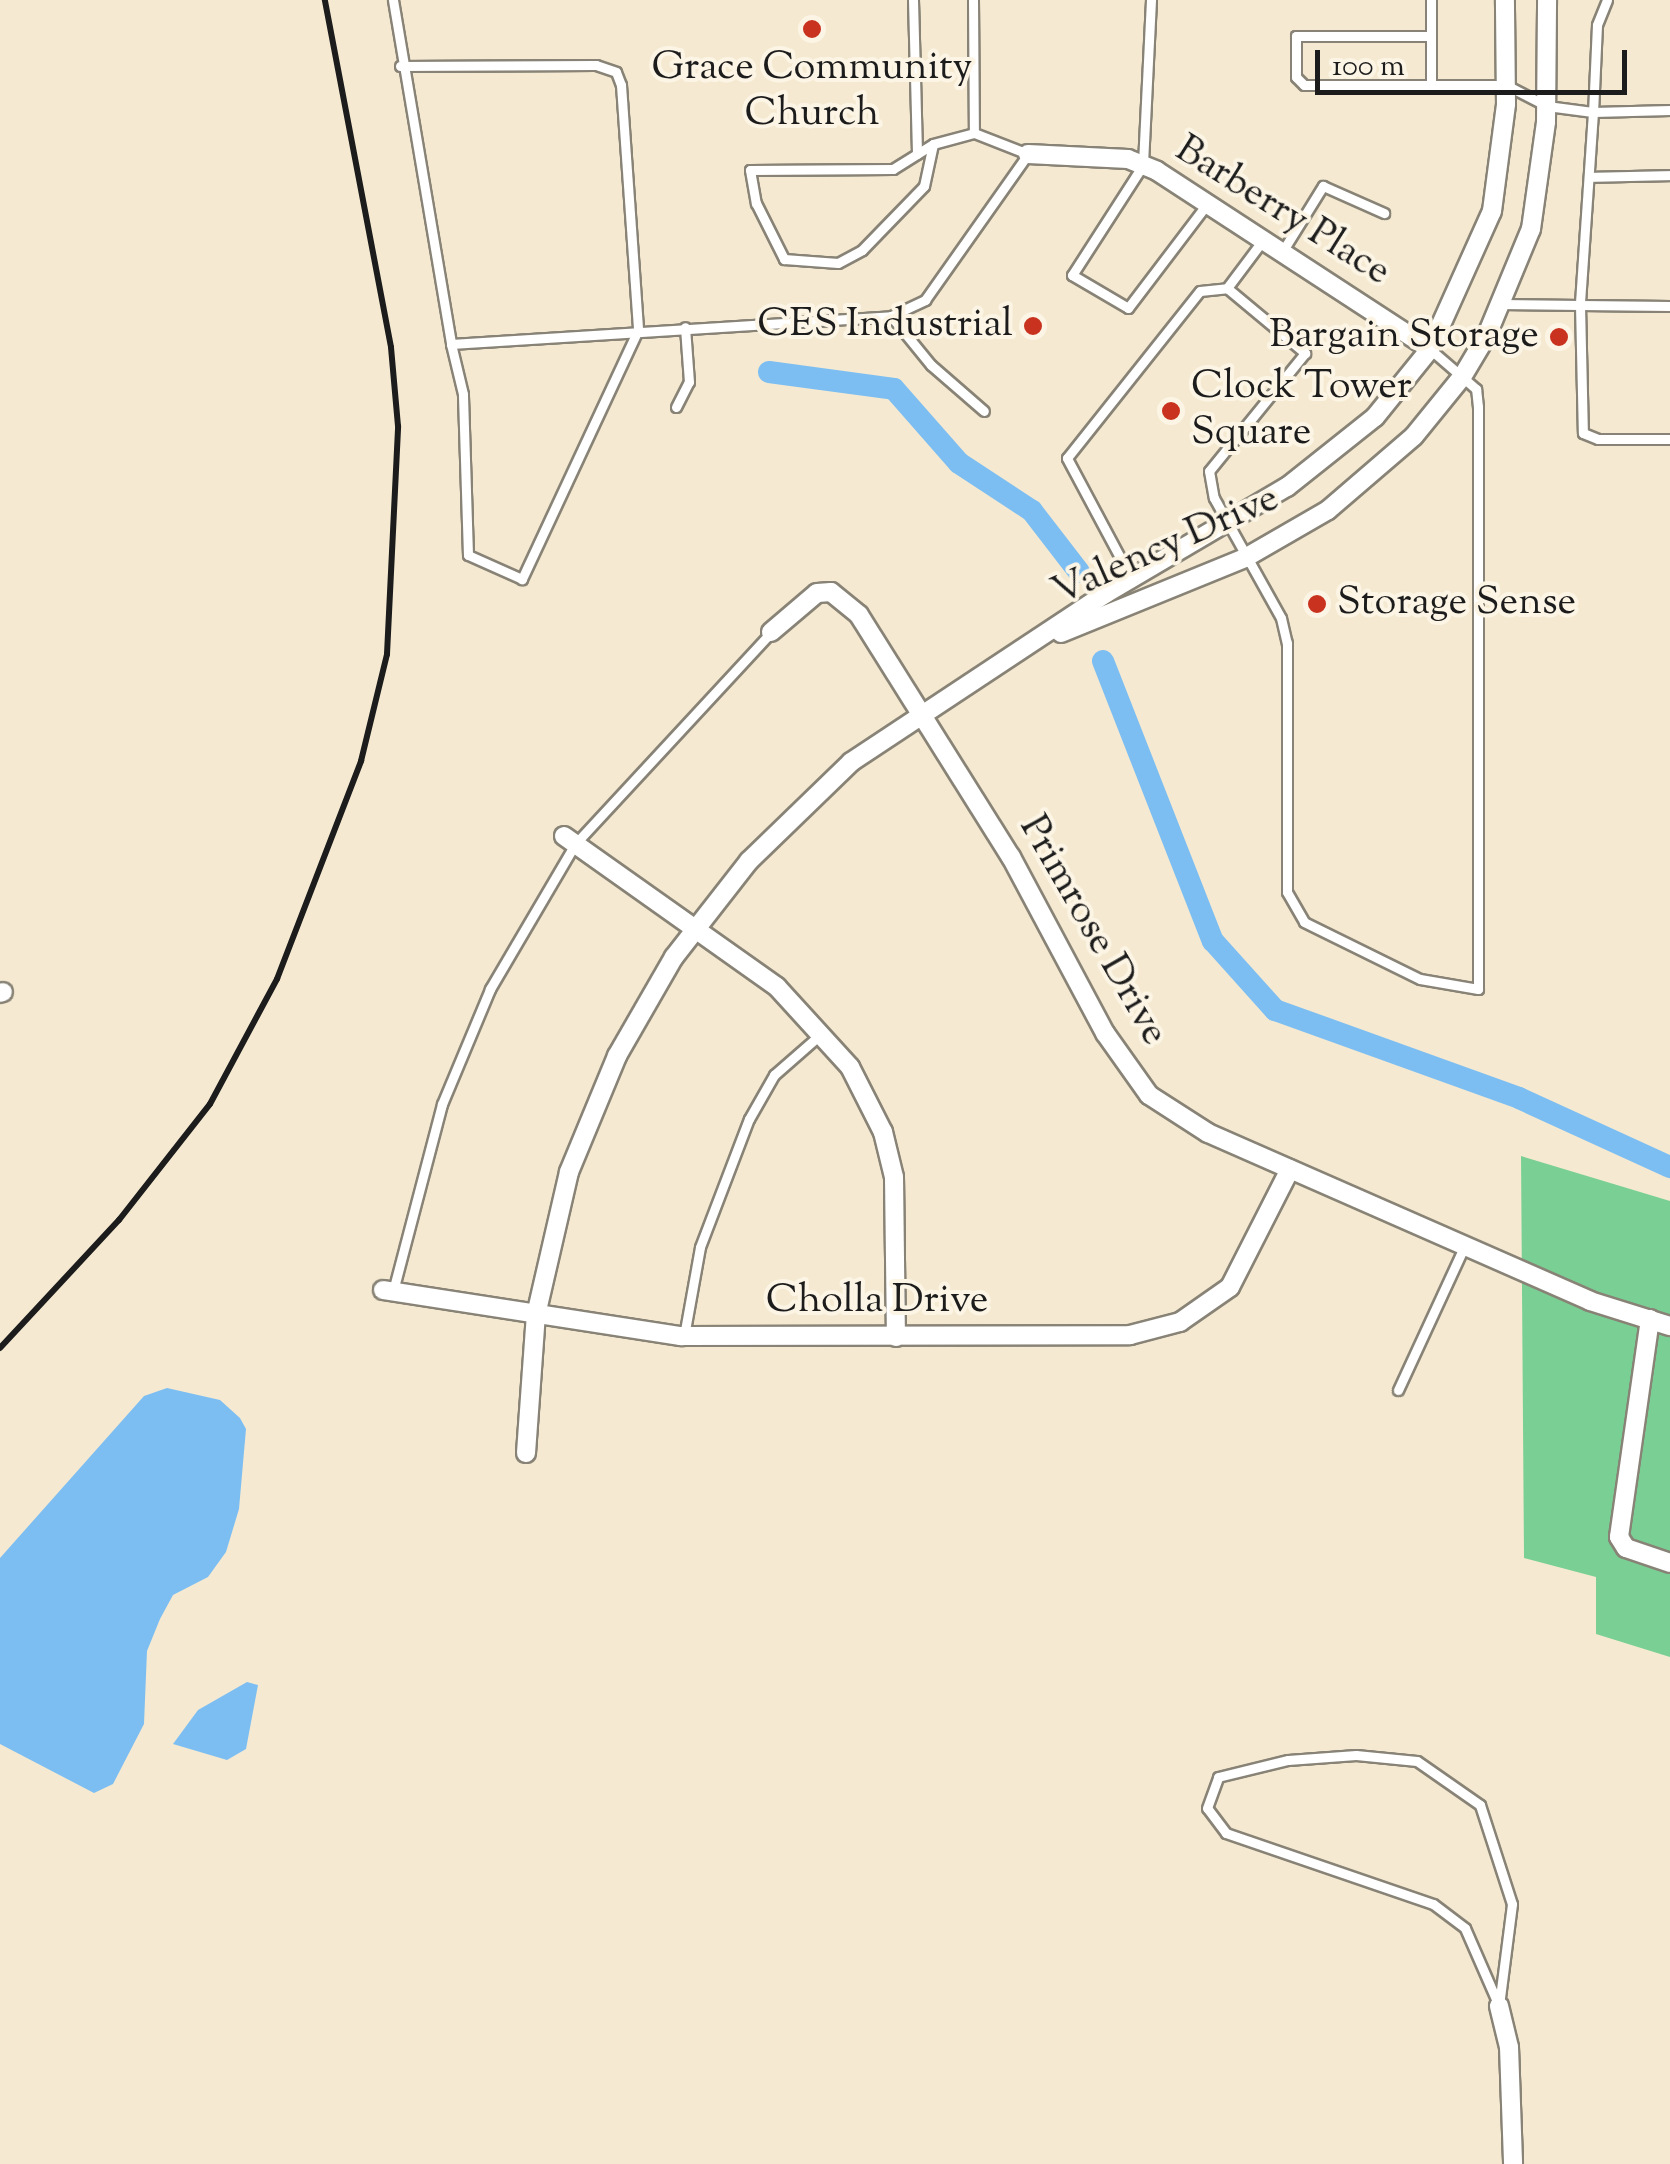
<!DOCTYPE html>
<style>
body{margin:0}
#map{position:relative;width:1670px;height:2164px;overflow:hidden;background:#f5ead1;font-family:"Sorts Mill Goudy",serif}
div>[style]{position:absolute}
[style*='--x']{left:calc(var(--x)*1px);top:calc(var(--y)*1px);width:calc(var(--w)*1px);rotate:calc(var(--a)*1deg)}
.green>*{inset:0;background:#7ad094}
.water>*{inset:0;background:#7dbef2}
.canal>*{height:22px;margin:-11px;padding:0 11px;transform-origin:11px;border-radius:11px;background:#7dbef2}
.roads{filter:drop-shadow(2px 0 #888376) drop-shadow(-2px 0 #888376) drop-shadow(0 2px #888376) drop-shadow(0 -2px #888376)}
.service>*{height:9px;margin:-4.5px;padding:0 4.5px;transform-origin:4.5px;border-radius:4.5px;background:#fff}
.minor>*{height:18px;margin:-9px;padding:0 9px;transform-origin:9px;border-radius:9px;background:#fff}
.rail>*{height:6px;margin:-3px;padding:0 3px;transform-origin:3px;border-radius:3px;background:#1c1c1c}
.dots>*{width:28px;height:28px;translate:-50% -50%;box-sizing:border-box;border:5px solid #fcf5e5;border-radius:50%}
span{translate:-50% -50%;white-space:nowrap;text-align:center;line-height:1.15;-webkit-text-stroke:8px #fcf5e5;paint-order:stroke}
.poi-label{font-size:40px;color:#1c1c1c}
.right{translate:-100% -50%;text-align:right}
.left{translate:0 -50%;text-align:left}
.street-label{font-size:40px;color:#1c1c1c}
.scale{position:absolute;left:1315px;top:50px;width:312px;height:45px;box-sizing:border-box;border:5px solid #1c1c1c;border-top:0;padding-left:12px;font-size:30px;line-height:35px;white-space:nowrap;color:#1c1c1c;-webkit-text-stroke:8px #fcf5e5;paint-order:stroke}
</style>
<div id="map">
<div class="green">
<div style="clip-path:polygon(1521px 1156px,1670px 1201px,1670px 1657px,1596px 1634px,1596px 1577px,1524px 1558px)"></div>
</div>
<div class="water">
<div style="clip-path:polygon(167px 1388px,220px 1400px,240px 1418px,246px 1429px,239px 1509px,226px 1552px,208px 1577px,173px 1595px,160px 1619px,147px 1651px,144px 1724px,113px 1784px,94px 1793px,0 1744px,0 1558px,144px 1396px)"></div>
<div style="clip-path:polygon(247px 1682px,258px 1685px,246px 1749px,227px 1760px,173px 1744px,198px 1710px)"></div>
</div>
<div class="canal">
<div style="--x:769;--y:372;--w:126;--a:7.7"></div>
<div style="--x:894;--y:389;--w:98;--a:48.7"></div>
<div style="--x:959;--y:463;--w:87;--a:33.3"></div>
<div style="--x:1032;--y:511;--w:77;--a:52.4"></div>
<div style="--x:1103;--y:661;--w:301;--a:68.6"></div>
<div style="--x:1213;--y:941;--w:93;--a:48.1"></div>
<div style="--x:1275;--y:1010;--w:259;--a:19.8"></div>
<div style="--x:1519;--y:1098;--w:166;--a:24.6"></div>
</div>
<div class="roads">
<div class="service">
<div style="--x:393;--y:0;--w:349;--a:80.4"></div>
<div style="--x:451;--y:344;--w:441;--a:-3.6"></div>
<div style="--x:891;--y:316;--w:38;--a:-25"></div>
<div style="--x:925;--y:300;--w:179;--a:-54.8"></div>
<div style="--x:1028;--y:154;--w:58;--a:-158.7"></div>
<div style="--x:974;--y:133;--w:42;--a:165"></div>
<div style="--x:933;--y:144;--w:47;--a:148"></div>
<div style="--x:893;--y:169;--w:143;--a:179.6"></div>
<div style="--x:750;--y:170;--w:34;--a:80"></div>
<div style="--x:756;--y:203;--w:63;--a:63.4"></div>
<div style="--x:784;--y:259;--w:54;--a:4.2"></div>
<div style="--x:838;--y:263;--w:27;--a:-28"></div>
<div style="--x:862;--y:250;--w:89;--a:-45.9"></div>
<div style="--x:924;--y:186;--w:43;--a:-77.9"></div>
<div style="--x:913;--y:0;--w:154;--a:88.5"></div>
<div style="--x:973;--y:0;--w:133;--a:89.6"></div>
<div style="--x:1151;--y:0;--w:165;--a:92.8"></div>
<div style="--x:1143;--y:165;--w:131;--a:122.8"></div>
<div style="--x:1072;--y:275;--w:65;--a:30.5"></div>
<div style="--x:1128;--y:308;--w:131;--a:-52.8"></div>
<div style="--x:1607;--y:0;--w:27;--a:112"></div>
<div style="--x:1597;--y:25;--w:87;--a:92.6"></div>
<div style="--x:1593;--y:112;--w:77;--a:-1.5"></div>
<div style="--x:1431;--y:36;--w:135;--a:180"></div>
<div style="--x:1296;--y:36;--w:41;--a:90"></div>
<div style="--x:1296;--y:77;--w:11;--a:45"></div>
<div style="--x:1304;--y:85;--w:202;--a:0"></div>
<div style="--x:1506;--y:85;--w:46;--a:27.1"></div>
<div style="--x:1547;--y:106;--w:46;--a:7.4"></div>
<div style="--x:1593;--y:112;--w:193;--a:93.9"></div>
<div style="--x:1580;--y:305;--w:79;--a:-179.3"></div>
<div style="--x:400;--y:66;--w:196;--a:-0.3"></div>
<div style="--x:596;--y:65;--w:21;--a:19"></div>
<div style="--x:616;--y:72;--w:14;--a:69"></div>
<div style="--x:621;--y:85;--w:246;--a:86"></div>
<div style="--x:638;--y:330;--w:275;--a:115"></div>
<div style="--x:522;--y:579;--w:59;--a:-156"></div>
<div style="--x:468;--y:555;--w:161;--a:-91.8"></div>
<div style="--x:463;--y:394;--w:51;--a:-103.5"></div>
<div style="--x:1431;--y:85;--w:85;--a:-90"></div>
<div style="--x:1589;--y:177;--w:81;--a:-1.4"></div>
<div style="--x:1282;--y:252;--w:78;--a:-58.2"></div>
<div style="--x:1323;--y:186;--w:67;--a:23.9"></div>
<div style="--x:1227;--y:288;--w:102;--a:39.8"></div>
<div style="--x:1305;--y:353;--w:152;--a:129.1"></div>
<div style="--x:1209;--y:471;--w:27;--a:80"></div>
<div style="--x:1214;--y:498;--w:137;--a:60.8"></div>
<div style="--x:1281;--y:618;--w:26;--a:77"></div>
<div style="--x:1287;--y:643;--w:249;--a:90"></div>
<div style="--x:1287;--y:892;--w:34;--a:60"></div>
<div style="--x:1304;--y:922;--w:129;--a:26.2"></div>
<div style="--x:1420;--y:979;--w:59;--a:9.8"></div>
<div style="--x:1478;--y:989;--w:582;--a:-90"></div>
<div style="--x:1478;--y:407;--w:18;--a:-96"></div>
<div style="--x:1476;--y:389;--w:61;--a:-139"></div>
<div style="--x:1670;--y:306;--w:90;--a:-179.4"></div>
<div style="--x:1580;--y:305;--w:128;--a:88.7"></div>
<div style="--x:1583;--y:433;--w:16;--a:22"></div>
<div style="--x:1598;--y:439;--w:72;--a:0"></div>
<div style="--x:891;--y:316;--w:63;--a:50.8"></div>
<div style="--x:931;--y:365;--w:70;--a:41"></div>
<div style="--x:676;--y:407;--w:28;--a:-63"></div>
<div style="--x:689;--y:382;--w:55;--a:-94.2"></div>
<div style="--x:1131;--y:578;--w:136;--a:-118.1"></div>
<div style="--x:1067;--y:458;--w:213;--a:-51.5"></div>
<div style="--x:1200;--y:291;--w:27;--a:-6"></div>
<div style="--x:1227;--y:288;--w:60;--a:-53.1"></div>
<div style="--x:393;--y:1291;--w:193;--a:-75.3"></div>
<div style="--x:442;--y:1104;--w:125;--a:-67.3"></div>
<div style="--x:490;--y:989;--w:168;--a:-59.6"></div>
<div style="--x:575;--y:844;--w:289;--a:-47.2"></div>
<div style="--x:684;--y:1336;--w:90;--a:-79.8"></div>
<div style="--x:700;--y:1247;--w:137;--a:-69.1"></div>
<div style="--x:749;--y:1119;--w:51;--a:-60.4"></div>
<div style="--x:774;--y:1075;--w:64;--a:-41.2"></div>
<div style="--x:1398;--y:1390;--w:160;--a:-65.2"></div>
<div style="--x:1356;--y:1755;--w:61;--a:5.6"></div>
<div style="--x:1417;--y:1761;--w:77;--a:34.9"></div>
<div style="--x:1480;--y:1805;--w:104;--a:72.1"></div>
<div style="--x:1512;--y:1904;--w:103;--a:97.3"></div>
<div style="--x:1499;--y:2006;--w:85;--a:-113.6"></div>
<div style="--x:1465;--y:1928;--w:40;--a:-143"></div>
<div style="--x:1433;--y:1904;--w:219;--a:-161.1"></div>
<div style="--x:1226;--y:1833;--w:31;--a:-127"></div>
<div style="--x:1207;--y:1808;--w:33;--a:-70"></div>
<div style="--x:1218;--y:1777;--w:72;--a:-13.7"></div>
<div style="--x:1288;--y:1760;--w:68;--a:-4.2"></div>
</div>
<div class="minor">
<div style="--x:1028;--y:154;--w:100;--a:2.9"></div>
<div style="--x:1128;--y:159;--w:31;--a:22"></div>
<div style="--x:1157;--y:171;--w:326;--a:33.1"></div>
<div style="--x:771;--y:632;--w:60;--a:-40.3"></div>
<div style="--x:817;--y:593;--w:14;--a:-4"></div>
<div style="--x:831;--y:592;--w:36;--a:39"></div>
<div style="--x:859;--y:615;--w:286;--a:57.9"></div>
<div style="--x:1011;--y:857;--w:200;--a:61.9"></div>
<div style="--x:1105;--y:1033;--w:76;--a:54.6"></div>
<div style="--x:1149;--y:1095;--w:70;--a:32.8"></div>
<div style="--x:1208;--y:1133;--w:417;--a:23.7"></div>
<div style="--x:1590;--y:1301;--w:84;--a:17.4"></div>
<div style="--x:1061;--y:633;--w:199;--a:-22.2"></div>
<div style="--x:1245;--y:558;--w:96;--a:-30"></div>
<div style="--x:1328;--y:510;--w:113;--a:-40.7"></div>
<div style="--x:1414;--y:436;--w:76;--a:-50.9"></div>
<div style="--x:1462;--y:377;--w:49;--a:-59.2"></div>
<div style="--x:1487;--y:335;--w:115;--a:-67.5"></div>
<div style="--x:1531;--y:229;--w:108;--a:-82"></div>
<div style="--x:1546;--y:122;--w:122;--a:-89.5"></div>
<div style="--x:564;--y:836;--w:261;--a:35.3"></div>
<div style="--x:777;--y:987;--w:108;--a:47.6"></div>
<div style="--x:850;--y:1067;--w:73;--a:63.1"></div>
<div style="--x:883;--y:1132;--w:46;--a:76.3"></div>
<div style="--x:894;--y:1177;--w:160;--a:89.3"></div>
<div style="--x:0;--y:993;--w:3;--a:-18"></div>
<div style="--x:383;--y:1290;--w:302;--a:8.8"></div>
<div style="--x:681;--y:1336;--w:449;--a:-0.1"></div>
<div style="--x:1130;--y:1335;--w:52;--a:-14.6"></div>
<div style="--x:1180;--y:1322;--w:61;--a:-35"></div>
<div style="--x:1230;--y:1287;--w:132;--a:-63"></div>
<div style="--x:1650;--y:1319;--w:220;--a:98.1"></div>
<div style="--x:1619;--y:1537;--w:13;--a:58"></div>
<div style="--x:1626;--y:1548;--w:46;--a:18.8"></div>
<div style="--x:526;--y:1453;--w:138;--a:-85.9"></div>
<div style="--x:536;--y:1315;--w:147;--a:-77"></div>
<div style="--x:569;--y:1172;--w:126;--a:-67.5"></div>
<div style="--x:617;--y:1056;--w:114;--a:-60.1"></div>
<div style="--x:674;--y:957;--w:122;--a:-52"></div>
<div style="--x:749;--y:861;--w:142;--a:-44.1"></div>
<div style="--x:851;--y:762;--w:305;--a:-33.5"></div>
<div style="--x:1105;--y:594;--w:211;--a:-30.5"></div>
<div style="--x:1287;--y:487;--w:112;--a:-38.5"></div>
<div style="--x:1375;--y:417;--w:87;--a:-51"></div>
<div style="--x:1430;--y:349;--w:151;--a:-65.8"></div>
<div style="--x:1492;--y:211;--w:108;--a:-82.5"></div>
<div style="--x:1506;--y:104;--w:104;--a:-90.6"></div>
<div style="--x:1499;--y:2006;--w:42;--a:76.3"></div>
<div style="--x:1509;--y:2047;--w:117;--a:88"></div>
</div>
</div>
<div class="rail">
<div style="--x:0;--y:1348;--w:175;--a:-47.1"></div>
<div style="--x:119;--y:1220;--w:147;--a:-51.9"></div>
<div style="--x:210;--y:1104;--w:142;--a:-61.8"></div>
<div style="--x:277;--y:979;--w:234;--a:-68.9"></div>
<div style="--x:361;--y:761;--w:110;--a:-76.3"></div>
<div style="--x:387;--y:654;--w:228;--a:-87.2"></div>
<div style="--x:398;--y:426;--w:79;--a:-95.1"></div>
<div style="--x:391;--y:347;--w:353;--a:-100.8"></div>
</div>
<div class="dots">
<div style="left:812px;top:29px;background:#c8321e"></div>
<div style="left:1033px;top:326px;background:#c8321e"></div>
<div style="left:1559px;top:337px;background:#c8321e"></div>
<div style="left:1171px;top:411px;background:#c8321e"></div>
<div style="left:1317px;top:604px;background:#c8321e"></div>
</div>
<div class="poi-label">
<span style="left:812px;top:92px">Grace Community<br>Church</span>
<span class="right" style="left:1013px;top:326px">CES Industrial</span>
<span class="right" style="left:1539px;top:337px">Bargain Storage</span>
<span class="left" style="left:1191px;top:411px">Clock Tower<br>Square</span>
<span class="left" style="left:1337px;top:604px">Storage Sense</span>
</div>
<div class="street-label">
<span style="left:1282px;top:212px;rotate:32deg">Barberry Place</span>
<span style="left:1166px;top:547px;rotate:-24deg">Valency Drive</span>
<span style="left:1092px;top:931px;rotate:60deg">Primrose Drive</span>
<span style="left:877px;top:1302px">Cholla Drive</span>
</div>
<div class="scale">100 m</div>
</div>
